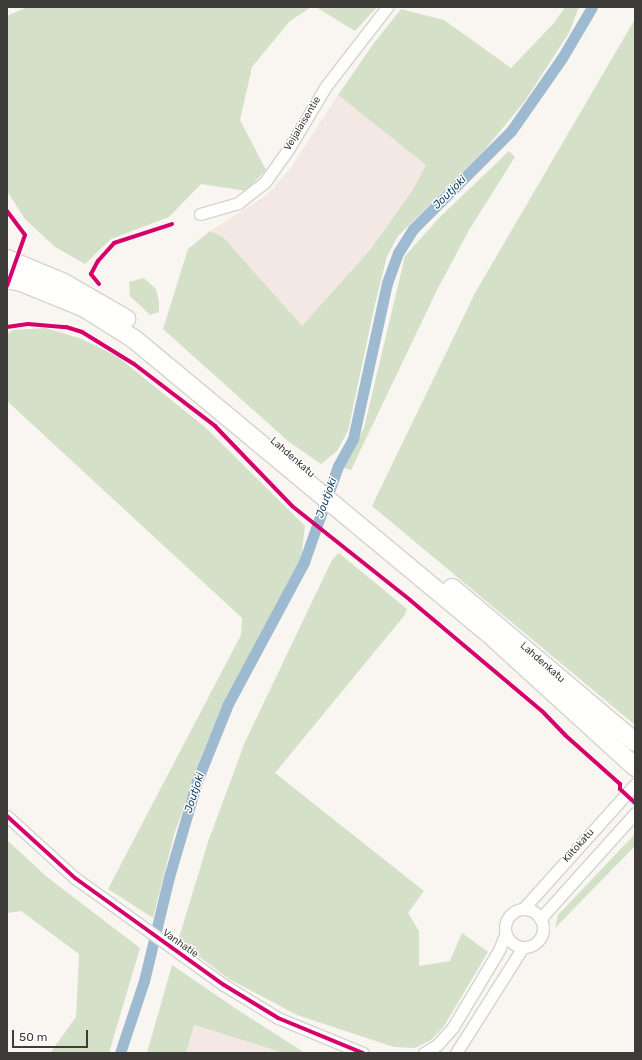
<!DOCTYPE html>
<style>
body{margin:0}
#map{position:relative;width:642px;height:1060px;overflow:hidden;background:#f9f6f2;font-family:Rubik,sans-serif}
div>[style]{position:absolute}
[style*='--x']{left:calc(var(--x)*1px);top:calc(var(--y)*1px);width:calc(var(--w)*1px);rotate:calc(var(--a)*1deg)}
.industrial>*{inset:0;background:#f3e8e3}
.green>*{inset:0;background:#d4e0c8}
.canal>*{height:11px;margin:-5.5px;padding:0 5.5px;transform-origin:5.5px;border-radius:5.5px;background:#9ebad1}
.roads{filter:drop-shadow(1px 0 #d5d3cf) drop-shadow(-1px 0 #d5d3cf) drop-shadow(0 1px #d5d3cf) drop-shadow(0 -1px #d5d3cf)}
.street>*{height:11px;margin:-5.5px;padding:0 5.5px;transform-origin:5.5px;border-radius:5.5px;background:#fefefd}
.street>.ring{margin:-5.5px;padding:0;box-sizing:content-box;background:none;border:11px solid #fefefd;border-radius:50%}
.primary>*{height:18px;margin:-9px;padding:0 9px;transform-origin:9px;border-radius:9px;background:#fefefd}
.cycleway>*{height:4px;margin:-2px;padding:0 2px;transform-origin:2px;border-radius:2px;background:#d6006c}
span{translate:-50% -50%;white-space:nowrap;text-align:center;line-height:1.15;-webkit-text-stroke:3px #fff;paint-order:stroke}
.street-label{font-size:10px;color:#3e3c39}
.water-label{font-size:11px;color:#164568;font-style:italic}
.frame{position:absolute;inset:0;border:8px solid #3e3c39;pointer-events:none}
.scale{position:absolute;left:12px;top:1030px;width:76px;height:18px;box-sizing:border-box;border:2px solid #3e3c39;border-top:0;padding-left:5px;font-size:12px;line-height:14px;white-space:nowrap;color:#3e3c39;-webkit-text-stroke:3px #fff;paint-order:stroke}
</style>
<div id="map">
<div class="industrial">
<div style="clip-path:polygon(338px 95px,426px 165px,412px 191px,370px 250px,302px 327px,223px 237px,210px 231px,267px 195px,290px 169px)"></div>
<div style="clip-path:polygon(193px 1025px,284px 1053px,186px 1053px)"></div>
</div>
<div class="green">
<div style="clip-path:polygon(27px 7px,311px 7px,290px 21px,252px 67px,240px 120px,266px 170px,246px 191px,201px 184px,169px 217px,111px 239px,85px 264px,55px 247px,25px 219px,7px 191px,7px 16px)"></div>
<div style="clip-path:polygon(316px 7px,377px 7px,355px 31px)"></div>
<div style="clip-path:polygon(565px 7px,579px 7px,569px 33px,524px 102px,483px 152px,398px 236px,387px 256px,375px 304px,348px 431px,337px 451px,321px 464px,289px 442px,163px 329px,188px 249px,210px 231px,223px 237px,302px 326px,370px 250px,412px 191px,426px 165px,338px 95px,374px 43px,401px 9px,444px 20px,511px 68px,554px 23px)"></div>
<div style="clip-path:polygon(635px 19px,635px 725px,372px 506px,475px 293px)"></div>
<div style="clip-path:polygon(509px 151px,515px 157px,469px 230px,437px 290px,351px 470px,343px 468px,364px 428px,405px 256px,439px 218px)"></div>
<div style="clip-path:polygon(144px 278px,156px 289px,159px 302px,159px 312px,150px 315px,130px 296px,129px 282px)"></div>
<div style="clip-path:polygon(46px 328px,82px 339px,118px 357px,206px 428px,305px 526px,301px 560px,226px 698px,203px 752px,174px 835px,153px 918px,108px 889px,241px 635px,242px 618px,7px 401px,7px 334px,13px 330px)"></div>
<div style="clip-path:polygon(339px 553px,407px 609px,404px 616px,275px 773px,424px 891px,408px 913px,419px 931px,419px 966px,450px 961px,462px 933px,488px 952px,444px 1026px,431px 1040px,415px 1048px,394px 1047px,297px 1015px,229px 979px,178px 941px,208px 842px,245px 742px,332px 560px)"></div>
<div style="clip-path:polygon(635px 834px,635px 846px,555px 928px,558px 915px)"></div>
<div style="clip-path:polygon(7px 840px,47px 877px,140px 948px,109px 1053px,50px 1053px,76px 1017px,79px 954px,21px 911px,7px 913px)"></div>
<div style="clip-path:polygon(172px 965px,235px 1008px,305px 1053px,284px 1053px,194px 1025px,186px 1053px,147px 1053px)"></div>
</div>
<div class="canal">
<div style="--x:120;--y:1053;--w:76;--a:-71.6"></div>
<div style="--x:144;--y:981;--w:107;--a:-76.5"></div>
<div style="--x:169;--y:877;--w:100;--a:-73.7"></div>
<div style="--x:197;--y:781;--w:83;--a:-68.1"></div>
<div style="--x:228;--y:704;--w:161;--a:-61.8"></div>
<div style="--x:304;--y:562;--w:102;--a:-70.5"></div>
<div style="--x:338;--y:466;--w:31;--a:-61"></div>
<div style="--x:353;--y:439;--w:160;--a:-77.7"></div>
<div style="--x:387;--y:283;--w:32;--a:-70"></div>
<div style="--x:398;--y:253;--w:28;--a:-58"></div>
<div style="--x:413;--y:229;--w:139;--a:-45"></div>
<div style="--x:511;--y:131;--w:89;--a:-55.1"></div>
<div style="--x:562;--y:58;--w:59;--a:-59.5"></div>
</div>
<div class="roads">
<div class="street">
<div style="--x:200;--y:214;--w:40;--a:-16"></div>
<div style="--x:238;--y:203;--w:34;--a:-38"></div>
<div style="--x:265;--y:182;--w:42;--a:-54.8"></div>
<div style="--x:289;--y:148;--w:72;--a:-59.2"></div>
<div style="--x:326;--y:86;--w:100;--a:-52.3"></div>
<div style="--x:7;--y:816;--w:92;--a:42.4"></div>
<div style="--x:75;--y:878;--w:183;--a:35.7"></div>
<div style="--x:224;--y:985;--w:63;--a:31.4"></div>
<div style="--x:278;--y:1018;--w:92;--a:22.4"></div>
<div style="--x:523;--y:909;--w:168;--a:-48.1"></div>
<div class="ring" style="left:505px;top:909px;width:27px;height:27px"></div>
<div style="--x:540;--y:919;--w:142;--a:-48.1"></div>
<div style="--x:424;--y:1053;--w:15;--a:-32"></div>
<div style="--x:437;--y:1045;--w:24;--a:-48"></div>
<div style="--x:453;--y:1027;--w:90;--a:-59.1"></div>
<div style="--x:499;--y:950;--w:18;--a:-68"></div>
<div style="--x:456;--y:1053;--w:125;--a:-57.7"></div>
</div>
<div class="primary">
<div style="--x:7;--y:259;--w:62;--a:22.8"></div>
<div style="--x:64;--y:283;--w:72;--a:30.1"></div>
<div style="--x:7;--y:279;--w:14;--a:12"></div>
<div style="--x:21;--y:282;--w:67;--a:22"></div>
<div style="--x:83;--y:307;--w:60;--a:32.1"></div>
<div style="--x:134;--y:339;--w:469;--a:39.7"></div>
<div style="--x:495;--y:639;--w:190;--a:42.4"></div>
<div style="--x:452;--y:588;--w:239;--a:40.1"></div>
</div>
</div>
<div class="cycleway">
<div style="--x:7;--y:211;--w:30;--a:53"></div>
<div style="--x:25;--y:235;--w:54;--a:109.4"></div>
<div style="--x:99;--y:284;--w:13;--a:-129"></div>
<div style="--x:91;--y:274;--w:15;--a:-62"></div>
<div style="--x:98;--y:261;--w:24;--a:-48"></div>
<div style="--x:114;--y:243;--w:61;--a:-18.1"></div>
<div style="--x:7;--y:327;--w:21;--a:-8"></div>
<div style="--x:28;--y:324;--w:38;--a:5"></div>
<div style="--x:66;--y:327;--w:17;--a:17"></div>
<div style="--x:82;--y:332;--w:61;--a:31.6"></div>
<div style="--x:134;--y:364;--w:102;--a:37.4"></div>
<div style="--x:215;--y:426;--w:111;--a:46.1"></div>
<div style="--x:292;--y:506;--w:151;--a:38.5"></div>
<div style="--x:410;--y:600;--w:172;--a:40.1"></div>
<div style="--x:542;--y:711;--w:33;--a:46"></div>
<div style="--x:565;--y:735;--w:74;--a:41.7"></div>
<div style="--x:620;--y:784;--w:5;--a:90"></div>
<div style="--x:620;--y:789;--w:21;--a:43"></div>
<div style="--x:7;--y:816;--w:92;--a:42.4"></div>
<div style="--x:75;--y:878;--w:183;--a:35.7"></div>
<div style="--x:224;--y:985;--w:63;--a:31.4"></div>
<div style="--x:278;--y:1018;--w:92;--a:22.4"></div>
</div>
<div class="street-label">
<span style="left:303px;top:124px;rotate:-59deg">Veijalaisentie</span>
<span style="left:292px;top:458px;rotate:41deg">Lahdenkatu</span>
<span style="left:542px;top:663px;rotate:41deg">Lahdenkatu</span>
<span style="left:579px;top:846px;rotate:-48deg">Kiitokatu</span>
<span style="left:180px;top:944px;rotate:35deg">Vanhatie</span>
</div>
<div class="water-label">
<span style="left:450px;top:193px;rotate:-45deg">Joutjoki</span>
<span style="left:327px;top:498px;rotate:-70deg">Joutjoki</span>
<span style="left:195px;top:793px;rotate:-72deg">Joutjoki</span>
</div>
<div class="frame"></div>
<div class="scale">50 m</div>
</div>
